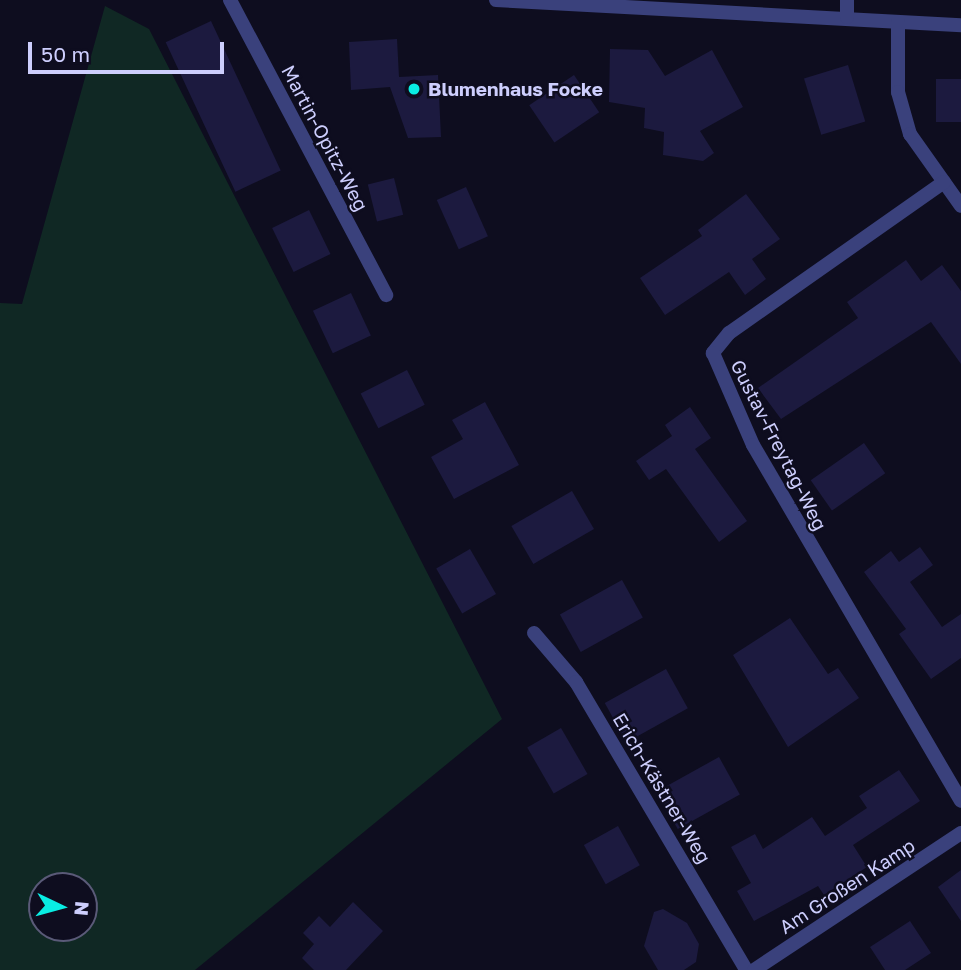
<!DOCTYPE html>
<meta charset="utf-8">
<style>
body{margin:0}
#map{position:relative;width:961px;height:970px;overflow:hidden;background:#0e0d1f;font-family:"Golos Text",sans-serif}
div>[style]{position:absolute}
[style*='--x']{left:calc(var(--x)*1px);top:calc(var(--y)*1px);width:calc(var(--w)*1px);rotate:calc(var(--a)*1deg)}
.green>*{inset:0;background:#102824}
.building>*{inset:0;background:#1c1a3f;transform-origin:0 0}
.minor>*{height:14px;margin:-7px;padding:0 7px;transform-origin:7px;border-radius:7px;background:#3a417c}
.dots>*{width:19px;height:19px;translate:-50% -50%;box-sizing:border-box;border:4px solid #0e0d1f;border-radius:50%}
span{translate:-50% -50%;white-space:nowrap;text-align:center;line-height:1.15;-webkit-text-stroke:5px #0e0d1f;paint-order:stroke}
.poi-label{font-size:19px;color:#cdcefd;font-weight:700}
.left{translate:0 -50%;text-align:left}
.street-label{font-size:19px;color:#cdcefd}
.north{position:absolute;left:28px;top:872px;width:70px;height:70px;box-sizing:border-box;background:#0e0d1f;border:2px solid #5a5a78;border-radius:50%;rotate:95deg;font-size:19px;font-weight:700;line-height:28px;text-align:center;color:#cdcefd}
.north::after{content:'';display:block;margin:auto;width:24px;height:32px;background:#09ede3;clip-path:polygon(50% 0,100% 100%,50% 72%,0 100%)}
.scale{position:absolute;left:28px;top:42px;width:196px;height:32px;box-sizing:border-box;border:4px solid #cdcefd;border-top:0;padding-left:9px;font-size:21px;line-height:24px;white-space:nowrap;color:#cdcefd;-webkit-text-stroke:5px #0e0d1f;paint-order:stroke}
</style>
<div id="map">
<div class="green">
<div style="clip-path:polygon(evenodd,105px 6px,149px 29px,502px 719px,195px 970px,0 970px,0 303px,22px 304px,105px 6px,42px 886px,84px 886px,84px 928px,42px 928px,42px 886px)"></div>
</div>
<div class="building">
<div style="left:211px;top:21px;width:165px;height:50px;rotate:65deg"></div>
<div style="clip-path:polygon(397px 39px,399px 77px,438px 75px,441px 137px,408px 138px,390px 87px,351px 90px,349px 42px)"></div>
<div style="clip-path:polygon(610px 49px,648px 50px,665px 76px,712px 50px,743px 107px,700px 131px,714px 153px,703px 161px,663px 155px,664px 132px,644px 128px,645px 108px,609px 102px)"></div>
<div style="left:848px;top:65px;width:59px;height:46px;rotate:73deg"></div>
<div style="left:574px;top:75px;width:45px;height:54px;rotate:56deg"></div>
<div style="left:936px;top:79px;width:25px;height:43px"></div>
<div style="left:394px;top:178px;width:38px;height:27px;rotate:76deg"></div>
<div style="left:466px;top:187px;width:54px;height:32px;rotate:66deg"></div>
<div style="clip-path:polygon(746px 194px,780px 239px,752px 259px,766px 279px,745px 295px,729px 272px,665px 315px,640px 278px,702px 236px,698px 230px)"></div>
<div style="left:309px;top:210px;width:49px;height:41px;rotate:64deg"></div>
<div style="clip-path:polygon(906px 260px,921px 281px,942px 265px,961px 291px,961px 364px,931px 322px,781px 419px,758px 388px,858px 318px,847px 302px)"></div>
<div style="left:351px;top:293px;width:47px;height:42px;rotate:65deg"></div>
<div style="left:407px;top:370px;width:39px;height:52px;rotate:63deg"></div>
<div style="clip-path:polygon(485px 402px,519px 465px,454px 499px,431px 457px,463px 439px,452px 420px)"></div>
<div style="clip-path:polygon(690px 407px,711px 438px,695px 449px,747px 521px,719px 542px,666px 469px,649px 480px,636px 461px,672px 436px,665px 425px)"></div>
<div style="left:864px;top:443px;width:37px;height:65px;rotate:55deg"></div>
<div style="left:572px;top:491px;width:44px;height:70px;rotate:60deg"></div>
<div style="clip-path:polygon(920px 547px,933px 565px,910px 582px,942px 627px,961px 614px,961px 658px,931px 679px,899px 634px,906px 629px,864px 572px,891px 551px,899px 562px)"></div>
<div style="left:470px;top:549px;width:52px;height:39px;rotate:60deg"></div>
<div style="left:622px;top:580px;width:43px;height:71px;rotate:61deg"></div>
<div style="clip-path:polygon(790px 618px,828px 674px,838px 668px,859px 698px,788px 747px,733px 655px)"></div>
<div style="left:666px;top:669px;width:45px;height:70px;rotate:61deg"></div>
<div style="left:561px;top:728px;width:53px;height:39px;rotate:60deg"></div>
<div style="left:719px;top:757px;width:43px;height:71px;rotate:61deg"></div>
<div style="clip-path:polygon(899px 770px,920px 801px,853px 845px,867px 867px,824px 895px,818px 886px,754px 921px,737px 891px,751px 883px,731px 847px,755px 834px,763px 849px,812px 817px,825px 836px,867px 808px,859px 796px)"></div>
<div style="left:618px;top:826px;width:45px;height:39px;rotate:61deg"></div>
<div style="clip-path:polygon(961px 870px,961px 921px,938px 887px)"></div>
<div style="clip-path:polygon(353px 902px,383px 931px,346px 970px,314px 970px,302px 958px,314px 944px,303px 933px,319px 916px,330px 927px)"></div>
<div style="clip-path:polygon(663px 909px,687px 923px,699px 944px,696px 962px,684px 970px,658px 970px,644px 946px,654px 912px)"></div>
<div style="clip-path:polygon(910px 921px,931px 953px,905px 970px,885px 970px,870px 947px)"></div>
</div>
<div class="minor">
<div style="--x:230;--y:0;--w:334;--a:62.1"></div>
<div style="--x:496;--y:0;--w:466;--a:3.1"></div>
<div style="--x:847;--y:17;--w:17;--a:-90"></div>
<div style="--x:898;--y:22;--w:70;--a:90"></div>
<div style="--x:898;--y:92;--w:44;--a:74.1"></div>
<div style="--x:910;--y:134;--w:88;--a:54.7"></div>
<div style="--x:944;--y:182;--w:263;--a:144.9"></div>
<div style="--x:729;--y:333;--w:26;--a:129"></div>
<div style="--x:713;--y:353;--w:100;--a:66.5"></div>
<div style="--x:753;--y:445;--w:412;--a:59.7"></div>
<div style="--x:534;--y:633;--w:65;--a:49.4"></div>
<div style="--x:576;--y:682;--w:334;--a:59.4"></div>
<div style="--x:754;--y:970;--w:248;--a:-33.5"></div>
</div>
<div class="dots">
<div style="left:414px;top:89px;background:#09ede3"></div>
</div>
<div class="poi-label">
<span class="left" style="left:428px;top:89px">Blumenhaus Focke</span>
</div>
<div class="street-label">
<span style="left:325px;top:138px;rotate:62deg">Martin-Opitz-Weg</span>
<span style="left:779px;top:445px;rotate:63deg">Gustav-Freytag-Weg</span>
<span style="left:662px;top:788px;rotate:59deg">Erich-Kästner-Weg</span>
<span style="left:847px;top:886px;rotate:-33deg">Am Großen Kamp</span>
</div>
<div class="north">N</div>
<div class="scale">50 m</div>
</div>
